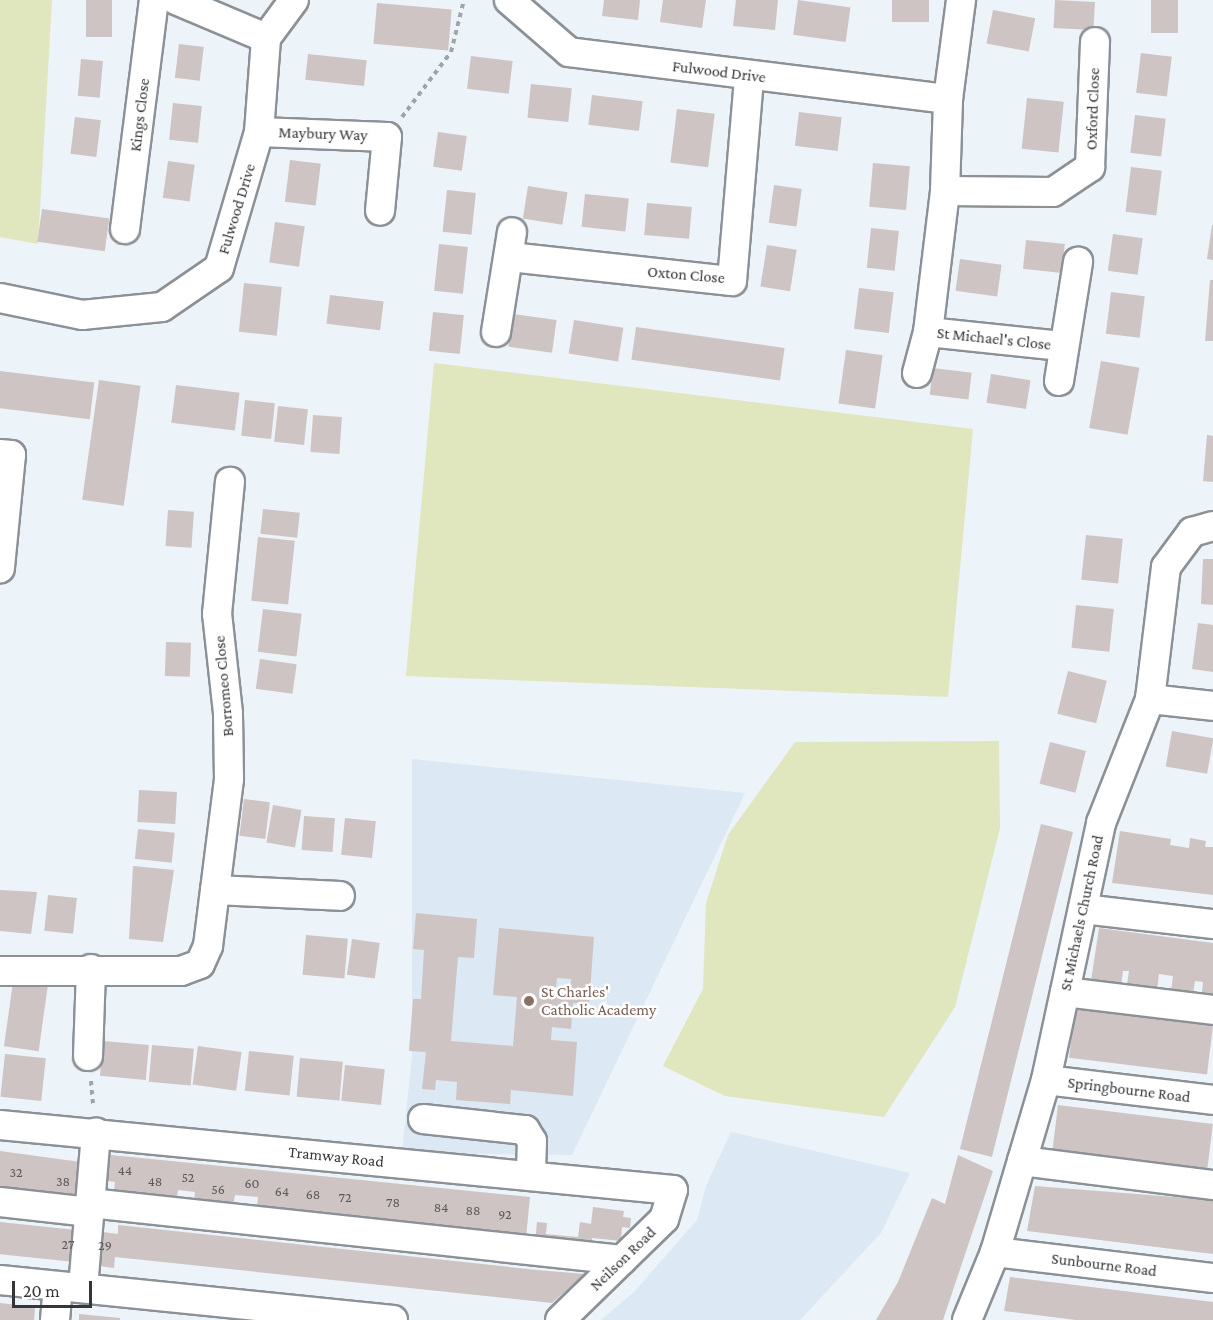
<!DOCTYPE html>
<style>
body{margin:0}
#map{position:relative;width:1213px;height:1320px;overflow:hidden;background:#ecf3f9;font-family:"Crimson Pro",serif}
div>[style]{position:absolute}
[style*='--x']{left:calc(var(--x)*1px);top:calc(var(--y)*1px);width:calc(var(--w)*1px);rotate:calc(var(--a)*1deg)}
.built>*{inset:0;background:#dce8f4}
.green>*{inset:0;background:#e0e6be}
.building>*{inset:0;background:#cec4c3;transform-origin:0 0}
.path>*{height:4px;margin-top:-2px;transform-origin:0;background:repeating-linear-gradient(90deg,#9fa4a8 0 4.5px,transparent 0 9px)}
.roads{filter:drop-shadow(2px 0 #8b9196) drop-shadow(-2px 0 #8b9196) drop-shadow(0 2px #8b9196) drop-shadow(0 -2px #8b9196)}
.minor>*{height:28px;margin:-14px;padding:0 14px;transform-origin:14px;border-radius:14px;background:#fff}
.dots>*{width:16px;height:16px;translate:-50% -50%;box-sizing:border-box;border:3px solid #fff;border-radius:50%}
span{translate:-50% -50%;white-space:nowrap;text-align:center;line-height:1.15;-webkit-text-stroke:5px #fff;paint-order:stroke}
.number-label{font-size:14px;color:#5a5a5c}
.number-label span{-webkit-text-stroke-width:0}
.street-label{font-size:16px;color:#343639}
.education-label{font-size:16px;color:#785e54}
.left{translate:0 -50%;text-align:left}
.scale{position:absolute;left:12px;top:1281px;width:80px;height:27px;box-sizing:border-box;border:3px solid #343639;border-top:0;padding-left:8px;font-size:18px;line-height:21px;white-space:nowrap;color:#343639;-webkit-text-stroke:4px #fff;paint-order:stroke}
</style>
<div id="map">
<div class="built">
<div style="clip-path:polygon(412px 759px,745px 793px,572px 1155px,402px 1153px,412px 1055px)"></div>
<div style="clip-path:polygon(731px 1132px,910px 1173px,881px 1233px,800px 1320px,601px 1320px,634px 1292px,697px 1220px,706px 1186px)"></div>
</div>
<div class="green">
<div style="clip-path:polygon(0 0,52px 0,38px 244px,0 237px)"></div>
<div style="clip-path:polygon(434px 363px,973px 429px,948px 697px,406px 676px)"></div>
<div style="clip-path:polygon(999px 741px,1000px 828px,955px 1007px,884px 1117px,725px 1096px,663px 1066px,703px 989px,706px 903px,728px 835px,795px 742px)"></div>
</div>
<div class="building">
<div style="left:86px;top:0;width:26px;height:37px"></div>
<div style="clip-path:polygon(604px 0,640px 0,638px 20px,602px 16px)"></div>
<div style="clip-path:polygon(663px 0,706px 0,702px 28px,660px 22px)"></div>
<div style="clip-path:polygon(736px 0,778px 0,775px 30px,733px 26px)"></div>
<div style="left:798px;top:0;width:53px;height:35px;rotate:8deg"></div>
<div style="left:892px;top:0;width:37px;height:22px"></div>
<div style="left:1055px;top:0;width:40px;height:28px;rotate:3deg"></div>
<div style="left:1151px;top:0;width:27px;height:33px"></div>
<div style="left:377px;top:3px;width:75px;height:41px;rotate:5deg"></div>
<div style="left:993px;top:10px;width:43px;height:34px;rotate:11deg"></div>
<div style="left:179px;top:44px;width:25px;height:34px;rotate:7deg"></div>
<div style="left:1141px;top:53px;width:31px;height:40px;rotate:7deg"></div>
<div style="left:308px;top:54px;width:59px;height:26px;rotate:6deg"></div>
<div style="left:471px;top:56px;width:42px;height:33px;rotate:7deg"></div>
<div style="left:81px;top:59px;width:22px;height:37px;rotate:5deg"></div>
<div style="left:531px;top:84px;width:41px;height:34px;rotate:6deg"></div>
<div style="left:592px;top:95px;width:51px;height:30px;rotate:7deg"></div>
<div style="left:1027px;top:98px;width:37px;height:51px;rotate:6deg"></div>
<div style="left:173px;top:103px;width:29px;height:37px;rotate:6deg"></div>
<div style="left:677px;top:109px;width:38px;height:54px;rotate:7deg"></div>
<div style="left:799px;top:112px;width:43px;height:34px;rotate:7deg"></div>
<div style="left:1135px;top:115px;width:31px;height:38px;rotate:7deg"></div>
<div style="left:75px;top:117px;width:26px;height:37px;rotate:7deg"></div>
<div style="left:438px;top:132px;width:29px;height:35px;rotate:8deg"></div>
<div style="left:290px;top:160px;width:31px;height:42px;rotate:7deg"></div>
<div style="left:168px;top:161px;width:27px;height:37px;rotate:8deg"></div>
<div style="left:873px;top:163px;width:37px;height:44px;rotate:5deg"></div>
<div style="left:1131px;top:167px;width:31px;height:45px;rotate:7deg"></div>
<div style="left:774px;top:185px;width:28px;height:38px;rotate:8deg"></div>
<div style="left:528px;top:186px;width:40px;height:33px;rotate:9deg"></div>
<div style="left:447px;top:190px;width:29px;height:42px;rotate:6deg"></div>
<div style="left:585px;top:194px;width:44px;height:33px;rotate:6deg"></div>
<div style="left:647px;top:203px;width:45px;height:32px;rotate:5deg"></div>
<div style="left:42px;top:209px;width:68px;height:33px;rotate:8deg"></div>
<div style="left:275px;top:222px;width:30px;height:41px;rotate:8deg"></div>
<div style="clip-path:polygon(1212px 225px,1213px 225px,1213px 260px,1207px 259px)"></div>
<div style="left:871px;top:228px;width:28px;height:40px;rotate:6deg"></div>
<div style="left:1113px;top:234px;width:30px;height:37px;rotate:8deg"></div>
<div style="left:1026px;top:240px;width:39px;height:29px;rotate:6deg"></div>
<div style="left:439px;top:244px;width:29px;height:47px;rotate:6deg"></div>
<div style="left:767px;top:245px;width:30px;height:42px;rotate:9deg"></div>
<div style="left:960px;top:259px;width:42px;height:32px;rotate:8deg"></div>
<div style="clip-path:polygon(1210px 280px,1213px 280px,1213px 341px,1205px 341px)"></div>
<div style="left:244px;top:283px;width:38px;height:49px;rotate:6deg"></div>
<div style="left:859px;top:288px;width:35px;height:41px;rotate:7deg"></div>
<div style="left:1111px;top:292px;width:34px;height:42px;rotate:7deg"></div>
<div style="left:330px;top:295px;width:54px;height:29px;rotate:7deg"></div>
<div style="left:433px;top:312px;width:31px;height:39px;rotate:6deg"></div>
<div style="left:513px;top:314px;width:44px;height:33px;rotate:8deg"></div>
<div style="left:574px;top:320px;width:50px;height:34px;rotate:9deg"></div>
<div style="left:636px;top:327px;width:150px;height:33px;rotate:8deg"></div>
<div style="left:846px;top:350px;width:37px;height:54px;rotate:8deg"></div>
<div style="left:1101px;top:361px;width:39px;height:68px;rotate:10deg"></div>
<div style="left:933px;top:368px;width:39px;height:27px;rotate:7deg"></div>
<div style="left:0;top:371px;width:95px;height:37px;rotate:7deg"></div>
<div style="left:991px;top:374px;width:40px;height:29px;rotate:9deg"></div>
<div style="left:99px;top:380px;width:42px;height:121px;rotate:8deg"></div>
<div style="left:176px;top:385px;width:64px;height:38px;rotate:7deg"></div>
<div style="left:245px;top:400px;width:30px;height:36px;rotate:6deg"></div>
<div style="left:278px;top:406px;width:30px;height:36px;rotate:6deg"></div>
<div style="left:313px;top:415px;width:29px;height:37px;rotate:4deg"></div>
<div style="clip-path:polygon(1207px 435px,1213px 436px,1213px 482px,1203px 481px)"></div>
<div style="left:263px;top:509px;width:37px;height:25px;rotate:6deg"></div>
<div style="left:168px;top:510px;width:26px;height:36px;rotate:4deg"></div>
<div style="left:1086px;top:535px;width:37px;height:45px;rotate:6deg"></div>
<div style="left:258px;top:537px;width:37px;height:64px;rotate:6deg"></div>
<div style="clip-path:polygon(1203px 559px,1213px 559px,1213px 605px,1201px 604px)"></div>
<div style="left:1076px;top:605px;width:38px;height:43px;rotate:6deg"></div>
<div style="left:263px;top:609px;width:39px;height:43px;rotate:7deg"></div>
<div style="clip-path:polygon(1198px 623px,1213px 625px,1213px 672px,1192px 669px)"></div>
<div style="left:166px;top:642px;width:25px;height:34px;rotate:2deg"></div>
<div style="left:260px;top:659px;width:37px;height:30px;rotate:8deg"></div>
<div style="left:1068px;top:671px;width:40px;height:44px;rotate:14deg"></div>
<div style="left:1172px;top:731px;width:42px;height:36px;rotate:10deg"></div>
<div style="left:1050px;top:742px;width:37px;height:43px;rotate:14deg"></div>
<div style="left:139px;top:790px;width:38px;height:32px;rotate:3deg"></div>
<div style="left:244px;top:799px;width:26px;height:37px;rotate:7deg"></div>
<div style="left:273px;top:805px;width:29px;height:38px;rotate:10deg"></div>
<div style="left:304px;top:816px;width:31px;height:34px;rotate:4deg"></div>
<div style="left:345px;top:818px;width:31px;height:37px;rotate:6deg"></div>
<div style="left:1041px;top:824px;width:33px;height:335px;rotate:14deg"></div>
<div style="left:138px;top:829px;width:37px;height:30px;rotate:6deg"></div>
<div style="clip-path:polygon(1120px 831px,1171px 839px,1170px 845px,1189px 848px,1190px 838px,1206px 841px,1205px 847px,1213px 847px,1213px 895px,1112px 883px)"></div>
<div style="clip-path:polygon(133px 866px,174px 870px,163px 942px,129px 939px)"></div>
<div style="clip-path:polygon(0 890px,37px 892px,31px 934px,0 931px)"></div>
<div style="left:48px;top:895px;width:29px;height:36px;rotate:6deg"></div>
<div style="clip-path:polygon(evenodd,416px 913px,477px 919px,474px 958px,458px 957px,451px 1041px,513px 1046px,517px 997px,493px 995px,499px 928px,594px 937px,589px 1005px,573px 1003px,571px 1029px,552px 1027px,551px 1040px,577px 1042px,573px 1096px,511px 1090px,510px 1104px,456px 1100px,457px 1082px,436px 1080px,435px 1090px,422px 1089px,426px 1052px,409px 1051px,413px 999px,421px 999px,424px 950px,413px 949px,416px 913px,557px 978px,571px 979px,570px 998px,555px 997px,557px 978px)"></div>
<div style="clip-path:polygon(1099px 928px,1213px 943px,1213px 1004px,1201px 1002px,1203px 982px,1195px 981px,1193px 994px,1171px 991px,1173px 976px,1159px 974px,1156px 998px,1144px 996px,1145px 987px,1127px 984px,1129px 971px,1123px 971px,1121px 986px,1091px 981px)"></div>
<div style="left:306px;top:935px;width:42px;height:40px;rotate:5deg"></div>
<div style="left:352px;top:939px;width:28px;height:36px;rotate:8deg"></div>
<div style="left:13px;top:982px;width:35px;height:65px;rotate:8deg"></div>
<div style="left:1075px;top:1009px;width:139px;height:49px;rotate:7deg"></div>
<div style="left:103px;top:1041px;width:46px;height:35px;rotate:5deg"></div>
<div style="left:152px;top:1045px;width:42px;height:37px;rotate:5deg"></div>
<div style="left:198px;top:1046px;width:44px;height:39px;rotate:8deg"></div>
<div style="left:249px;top:1051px;width:45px;height:40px;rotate:6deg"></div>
<div style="left:5px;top:1054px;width:41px;height:43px;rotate:6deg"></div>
<div style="left:300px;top:1058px;width:43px;height:39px;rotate:5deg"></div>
<div style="left:345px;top:1065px;width:40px;height:36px;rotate:6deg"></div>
<div style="left:1058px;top:1105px;width:156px;height:50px;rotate:7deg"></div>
<div style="clip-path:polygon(0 1151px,88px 1163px,76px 1205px,0 1197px)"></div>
<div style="clip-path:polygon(101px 1154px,530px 1197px,526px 1238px,257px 1207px,258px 1197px,235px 1195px,232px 1213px,193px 1209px,195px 1192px,178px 1190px,176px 1206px,113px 1199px,115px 1182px,108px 1181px,107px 1200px,97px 1199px)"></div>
<div style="clip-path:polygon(958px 1155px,993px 1171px,943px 1320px,876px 1320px,898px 1282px,932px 1198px,945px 1204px)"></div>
<div style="clip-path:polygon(1035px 1186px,1213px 1200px,1213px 1254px,1027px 1231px)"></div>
<div style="clip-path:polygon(593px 1207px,624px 1211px,623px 1217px,631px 1218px,630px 1228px,622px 1227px,621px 1241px,592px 1238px,591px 1249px,535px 1243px,537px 1222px,547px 1223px,546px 1234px,578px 1237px,580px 1222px,591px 1224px)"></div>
<div style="left:0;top:1222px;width:81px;height:32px;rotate:6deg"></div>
<div style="clip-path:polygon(118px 1225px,537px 1270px,585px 1274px,552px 1303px,115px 1257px,114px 1268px,91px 1265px,95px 1231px,118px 1234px)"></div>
<div style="clip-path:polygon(1010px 1277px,1213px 1302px,1213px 1320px,1076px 1320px,1004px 1311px)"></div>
<div style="clip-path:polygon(0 1303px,35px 1307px,34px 1320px,0 1320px)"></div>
<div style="clip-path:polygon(79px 1314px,120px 1318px,120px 1320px,79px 1320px)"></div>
</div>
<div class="path">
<div style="--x:402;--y:117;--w:81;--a:-53"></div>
<div style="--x:451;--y:52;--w:54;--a:-76"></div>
<div style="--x:91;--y:1081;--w:25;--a:85"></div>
</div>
<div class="roads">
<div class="minor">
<div style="--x:176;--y:0;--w:98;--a:22.9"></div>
<div style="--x:509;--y:0;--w:79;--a:40.9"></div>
<div style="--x:569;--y:52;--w:382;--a:7.1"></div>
<div style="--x:948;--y:99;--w:100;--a:-82.5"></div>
<div style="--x:259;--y:132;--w:128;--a:2.2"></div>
<div style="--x:387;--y:137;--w:74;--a:95.4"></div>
<div style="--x:945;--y:191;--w:108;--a:0.5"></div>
<div style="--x:1053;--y:192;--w:45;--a:-34"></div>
<div style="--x:1090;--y:167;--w:125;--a:-87.7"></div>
<div style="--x:125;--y:229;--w:231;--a:-82.8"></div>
<div style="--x:510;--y:257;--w:223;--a:6.2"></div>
<div style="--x:732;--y:281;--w:205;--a:-85.2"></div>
<div style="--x:0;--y:298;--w:84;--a:11.7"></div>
<div style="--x:82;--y:315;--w:80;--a:-5.7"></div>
<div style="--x:162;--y:307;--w:69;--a:-34.4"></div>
<div style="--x:219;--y:268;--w:142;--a:-73.6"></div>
<div style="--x:259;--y:132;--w:94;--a:-85.7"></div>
<div style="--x:266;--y:38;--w:47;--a:-53.6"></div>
<div style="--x:496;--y:332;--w:101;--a:-80.9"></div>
<div style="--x:928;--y:332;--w:134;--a:6"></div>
<div style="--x:917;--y:373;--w:42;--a:-75"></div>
<div style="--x:928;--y:332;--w:142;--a:-83.1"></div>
<div style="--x:945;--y:191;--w:92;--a:-88.1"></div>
<div style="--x:1059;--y:381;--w:121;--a:-80.9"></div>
<div style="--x:0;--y:454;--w:11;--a:5"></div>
<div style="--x:11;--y:455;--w:114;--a:95.6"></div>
<div style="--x:1150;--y:699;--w:63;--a:6.3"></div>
<div style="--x:215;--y:890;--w:112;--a:-82.8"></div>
<div style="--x:229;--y:779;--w:66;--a:-90.9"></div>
<div style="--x:228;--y:713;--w:100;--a:-96.3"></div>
<div style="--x:217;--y:614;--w:133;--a:-84.4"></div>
<div style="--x:1083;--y:909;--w:131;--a:6.6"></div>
<div style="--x:0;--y:971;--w:181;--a:0"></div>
<div style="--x:181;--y:971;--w:20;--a:-20"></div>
<div style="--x:200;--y:964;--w:20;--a:-66"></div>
<div style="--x:208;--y:946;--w:56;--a:-82.9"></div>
<div style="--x:215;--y:890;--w:125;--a:2.7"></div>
<div style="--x:1065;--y:992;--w:149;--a:6.9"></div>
<div style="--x:88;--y:1056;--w:87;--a:-88"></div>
<div style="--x:1046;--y:1080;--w:168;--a:6.8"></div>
<div style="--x:423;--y:1119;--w:103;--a:6.2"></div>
<div style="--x:525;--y:1130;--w:13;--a:58"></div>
<div style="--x:532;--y:1141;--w:35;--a:92"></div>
<div style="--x:0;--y:1125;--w:676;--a:5.52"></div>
<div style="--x:673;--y:1190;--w:30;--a:107"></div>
<div style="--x:664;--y:1219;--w:145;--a:135.8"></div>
<div style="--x:1022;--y:1161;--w:193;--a:7.2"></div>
<div style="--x:0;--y:1202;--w:90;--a:6.4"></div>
<div style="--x:90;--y:1203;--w:535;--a:6.12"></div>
<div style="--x:995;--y:1252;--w:220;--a:6.8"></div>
<div style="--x:0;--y:1280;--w:395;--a:5.8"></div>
<div style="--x:83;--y:1288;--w:156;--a:-85.2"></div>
<div style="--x:55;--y:1320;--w:34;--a:-85"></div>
<div style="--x:967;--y:1320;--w:74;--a:-67.6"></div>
<div style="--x:995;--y:1252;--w:179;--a:-73.5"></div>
<div style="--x:1046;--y:1080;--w:263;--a:-77.9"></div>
<div style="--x:1101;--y:823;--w:133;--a:-68.4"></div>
<div style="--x:1150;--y:699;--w:133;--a:-83.1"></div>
<div style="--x:1166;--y:567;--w:44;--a:-53.4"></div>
<div style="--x:1192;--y:532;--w:22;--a:-16"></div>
</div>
</div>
<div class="dots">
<div style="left:529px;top:1001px;background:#8d6e63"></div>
</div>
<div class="number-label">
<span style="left:125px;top:1170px">44</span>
<span style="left:16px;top:1172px">32</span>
<span style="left:188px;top:1177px">52</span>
<span style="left:63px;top:1181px">38</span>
<span style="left:155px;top:1181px">48</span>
<span style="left:252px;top:1183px">60</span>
<span style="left:218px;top:1189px">56</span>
<span style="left:282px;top:1191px">64</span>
<span style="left:313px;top:1194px">68</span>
<span style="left:345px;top:1197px">72</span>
<span style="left:393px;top:1202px">78</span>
<span style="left:441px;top:1207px">84</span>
<span style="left:473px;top:1210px">88</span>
<span style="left:505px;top:1214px">92</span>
<span style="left:68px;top:1244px">27</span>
<span style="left:105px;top:1245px">29</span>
</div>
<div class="street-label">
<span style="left:719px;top:72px;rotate:7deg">Fulwood Drive</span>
<span style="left:1093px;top:109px;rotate:-88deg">Oxford Close</span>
<span style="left:140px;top:115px;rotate:-83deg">Kings Close</span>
<span style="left:323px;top:134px;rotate:2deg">Maybury Way</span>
<span style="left:237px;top:209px;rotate:-73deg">Fulwood Drive</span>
<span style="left:686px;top:275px;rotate:5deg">Oxton Close</span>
<span style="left:994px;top:339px;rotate:6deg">St Michael's Close</span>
<span style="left:224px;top:686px;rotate:-95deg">Borromeo Close</span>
<span style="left:1082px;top:913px;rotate:-78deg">St Michaels Church Road</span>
<span style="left:1129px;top:1090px;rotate:7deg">Springbourne Road</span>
<span style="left:336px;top:1157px;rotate:6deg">Tramway Road</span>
<span style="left:623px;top:1259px;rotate:-44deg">Neilson Road</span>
<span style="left:1104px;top:1265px;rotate:7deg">Sunbourne Road</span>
</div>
<div class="education-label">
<span class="left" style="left:541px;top:1001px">St Charles'<br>Catholic Academy</span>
</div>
<div class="scale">20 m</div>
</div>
